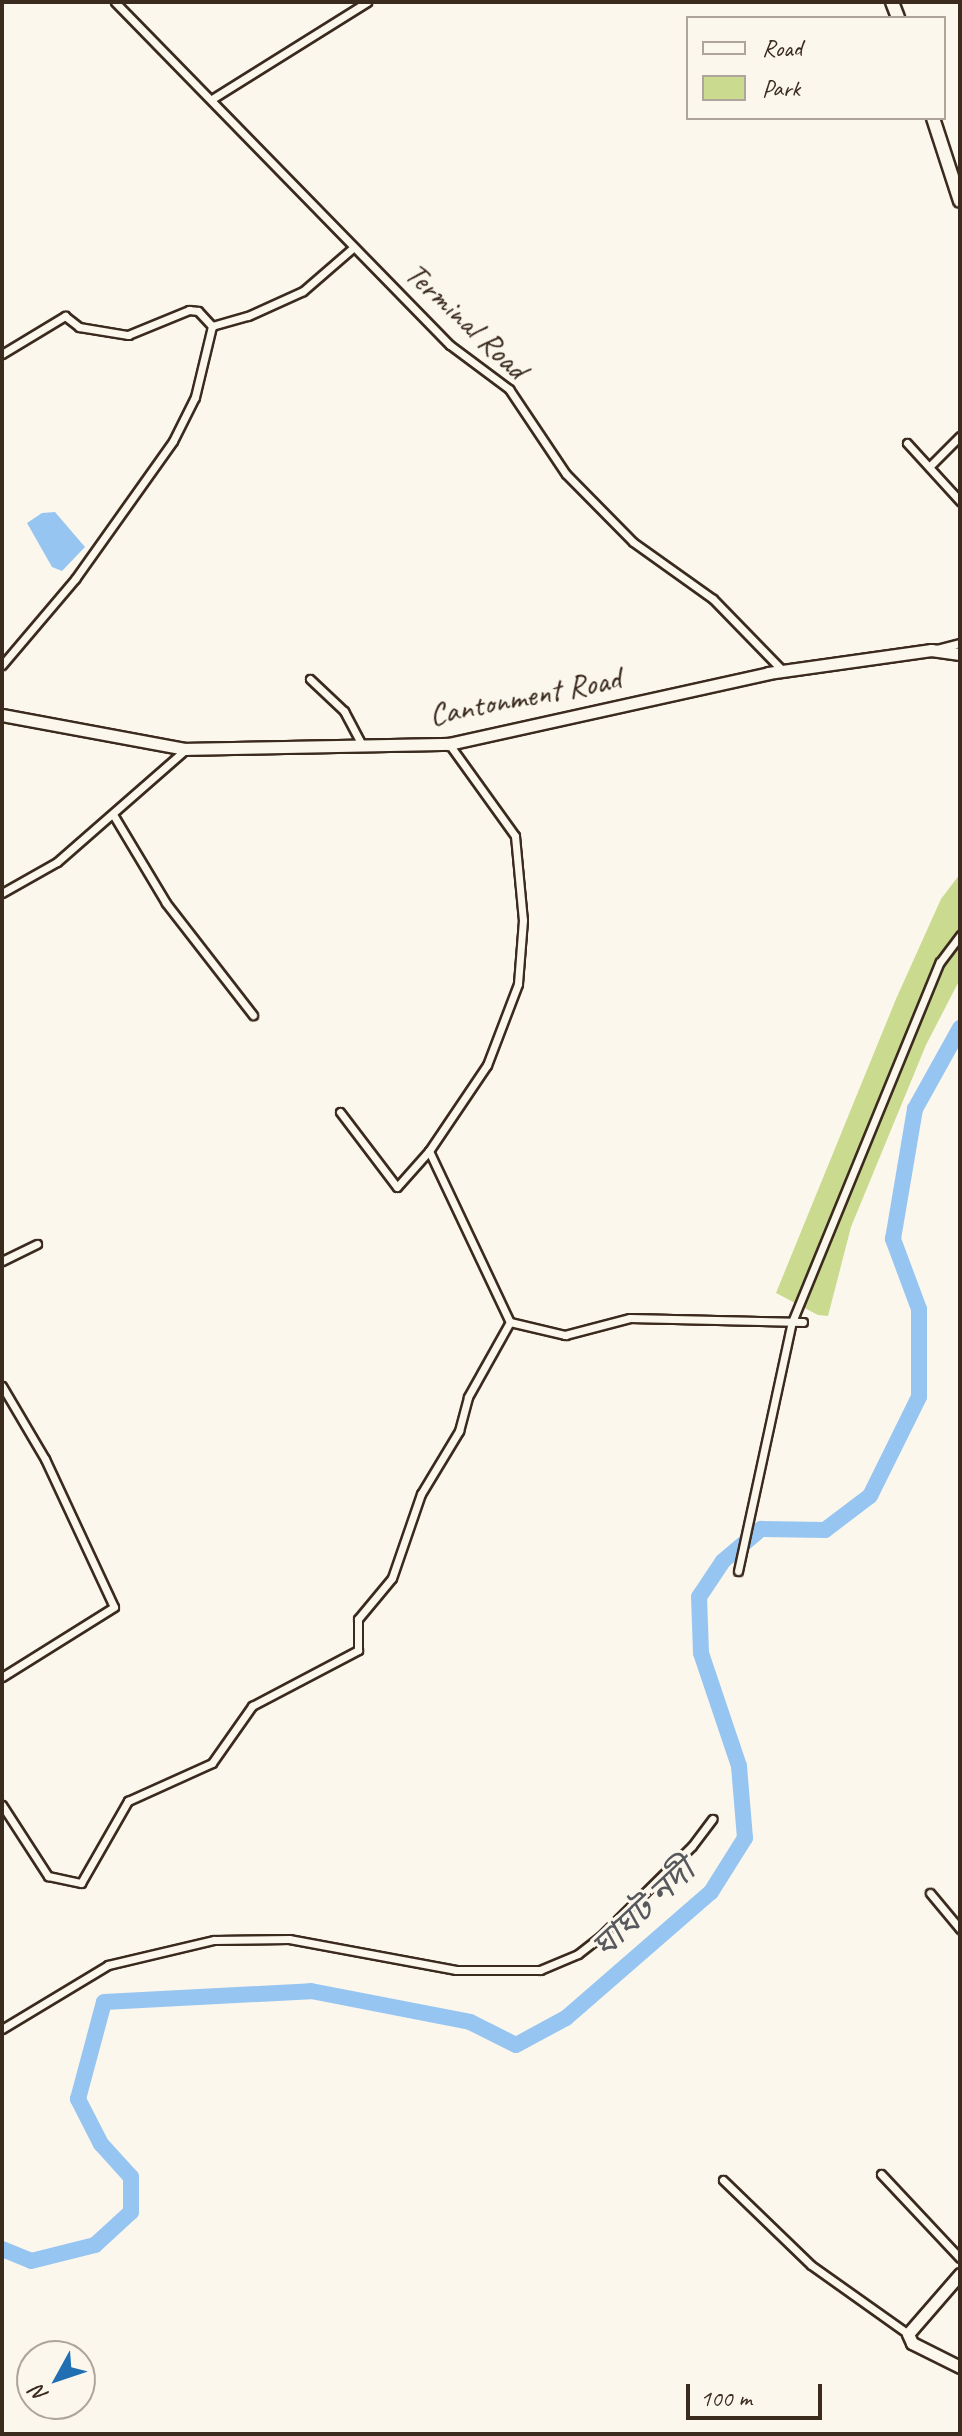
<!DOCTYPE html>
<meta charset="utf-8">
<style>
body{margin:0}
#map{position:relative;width:962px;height:2436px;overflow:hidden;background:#fbf7ec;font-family:Caveat,"Noto Sans Bengali",sans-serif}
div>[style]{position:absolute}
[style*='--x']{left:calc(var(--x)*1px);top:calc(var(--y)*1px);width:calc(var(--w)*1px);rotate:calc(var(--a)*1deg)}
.green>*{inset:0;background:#cadb8f}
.water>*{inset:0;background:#97c5f1}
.river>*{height:16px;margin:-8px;padding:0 8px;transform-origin:8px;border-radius:8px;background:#97c5f1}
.roads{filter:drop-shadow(2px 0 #3b2a1e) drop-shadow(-2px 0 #3b2a1e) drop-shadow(0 2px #3b2a1e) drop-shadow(0 -2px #3b2a1e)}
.street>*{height:7px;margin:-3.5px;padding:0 3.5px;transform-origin:3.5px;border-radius:3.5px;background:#fbf7ec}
.secondary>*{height:11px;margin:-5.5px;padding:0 5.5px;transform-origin:5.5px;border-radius:5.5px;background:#fbf7ec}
.primary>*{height:12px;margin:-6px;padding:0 6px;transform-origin:6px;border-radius:6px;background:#fbf7ec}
span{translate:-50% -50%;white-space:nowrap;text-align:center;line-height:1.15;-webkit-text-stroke:6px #fbf7ec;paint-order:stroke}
.street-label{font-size:32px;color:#3b2a1e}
.water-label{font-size:34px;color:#57585d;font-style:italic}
.frame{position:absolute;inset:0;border:4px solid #3b2a1e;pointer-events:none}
.legend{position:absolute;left:686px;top:16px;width:260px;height:104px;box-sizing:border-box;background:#fbf7ec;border:2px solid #aea59a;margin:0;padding:10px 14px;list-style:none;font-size:24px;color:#3b2a1e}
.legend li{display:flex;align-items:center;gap:16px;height:40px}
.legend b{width:40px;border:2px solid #aea59a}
.north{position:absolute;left:16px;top:2340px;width:80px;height:80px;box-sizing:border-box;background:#fbf7ec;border:2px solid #aea59a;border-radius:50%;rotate:230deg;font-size:22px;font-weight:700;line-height:32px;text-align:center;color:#3b2a1e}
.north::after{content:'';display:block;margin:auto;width:28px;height:36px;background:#1f6fb2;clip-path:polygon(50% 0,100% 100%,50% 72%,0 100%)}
.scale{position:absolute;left:686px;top:2384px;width:136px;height:36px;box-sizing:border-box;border:4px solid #3b2a1e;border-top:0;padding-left:10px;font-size:24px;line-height:28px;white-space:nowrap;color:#3b2a1e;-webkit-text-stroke:6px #fbf7ec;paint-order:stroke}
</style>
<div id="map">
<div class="green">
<div style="clip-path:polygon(960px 874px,960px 979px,926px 1045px,851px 1227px,828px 1316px,818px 1315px,776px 1293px,896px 999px,941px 899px)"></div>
</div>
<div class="water">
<div style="clip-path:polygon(55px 512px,85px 547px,62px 571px,52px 567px,27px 523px,42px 513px)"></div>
</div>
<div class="river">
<div style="--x:2;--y:2249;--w:31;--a:22"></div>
<div style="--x:31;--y:2261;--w:66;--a:-14"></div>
<div style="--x:95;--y:2245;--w:49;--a:-42.5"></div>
<div style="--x:131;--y:2212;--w:35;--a:-90"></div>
<div style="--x:131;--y:2177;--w:45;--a:-132.3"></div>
<div style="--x:101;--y:2144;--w:51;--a:-117.1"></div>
<div style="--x:78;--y:2099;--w:100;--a:-75"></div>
<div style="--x:104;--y:2002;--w:207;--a:-3"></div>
<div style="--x:311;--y:1991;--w:162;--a:11"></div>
<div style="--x:470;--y:2022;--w:51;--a:26.6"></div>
<div style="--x:516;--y:2045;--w:57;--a:-28.4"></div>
<div style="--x:566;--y:2018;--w:192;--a:-41"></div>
<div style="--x:711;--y:1892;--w:64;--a:-57.8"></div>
<div style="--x:745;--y:1838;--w:72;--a:-94.8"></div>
<div style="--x:739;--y:1766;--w:119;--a:-108.6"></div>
<div style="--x:701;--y:1653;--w:56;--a:-92"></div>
<div style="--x:699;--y:1597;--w:43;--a:-56.3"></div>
<div style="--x:723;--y:1561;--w:50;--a:-40.1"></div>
<div style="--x:761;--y:1529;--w:64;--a:0.9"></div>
<div style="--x:825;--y:1530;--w:56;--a:-37.1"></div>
<div style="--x:870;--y:1496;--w:110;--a:-63.7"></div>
<div style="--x:919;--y:1397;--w:88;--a:-90"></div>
<div style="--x:919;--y:1309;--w:75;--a:-110.4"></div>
<div style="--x:893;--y:1239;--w:132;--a:-80.4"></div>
<div style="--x:915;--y:1109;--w:93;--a:-60.9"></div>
</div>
<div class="roads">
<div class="street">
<div style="--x:115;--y:2;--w:479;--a:45.7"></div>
<div style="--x:450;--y:345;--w:74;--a:36.7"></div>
<div style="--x:509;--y:389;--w:102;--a:56.2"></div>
<div style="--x:566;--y:474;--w:95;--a:45.4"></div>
<div style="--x:633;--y:542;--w:98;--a:35.5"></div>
<div style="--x:713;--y:599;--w:100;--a:45.8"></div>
<div style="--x:212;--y:99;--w:183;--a:-32"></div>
<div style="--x:2;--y:354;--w:74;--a:-31.1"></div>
<div style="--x:65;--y:316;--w:18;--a:38"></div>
<div style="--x:79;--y:327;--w:50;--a:9.3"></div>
<div style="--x:128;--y:335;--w:66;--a:-22.3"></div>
<div style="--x:189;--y:310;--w:9;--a:6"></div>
<div style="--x:198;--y:311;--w:21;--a:47"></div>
<div style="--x:212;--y:326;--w:37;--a:-16"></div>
<div style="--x:248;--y:316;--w:60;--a:-24.4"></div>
<div style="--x:303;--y:291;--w:67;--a:-40.8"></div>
<div style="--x:907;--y:443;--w:79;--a:47.6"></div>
<div style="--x:930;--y:466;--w:42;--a:-45"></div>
<div style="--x:937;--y:649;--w:24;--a:-15"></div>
<div style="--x:2;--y:665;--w:113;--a:-49.7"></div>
<div style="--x:75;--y:579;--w:169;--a:-54.6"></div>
<div style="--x:173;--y:441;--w:49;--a:-63.4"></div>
<div style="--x:195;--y:397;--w:73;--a:-76.5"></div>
<div style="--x:310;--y:679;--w:47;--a:43.3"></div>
<div style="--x:344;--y:711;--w:36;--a:62"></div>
<div style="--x:449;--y:744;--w:113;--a:54.3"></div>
<div style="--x:515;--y:836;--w:84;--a:84.6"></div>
<div style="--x:523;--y:920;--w:64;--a:94.5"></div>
<div style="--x:518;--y:984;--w:87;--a:110.9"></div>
<div style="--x:487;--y:1065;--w:104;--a:124"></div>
<div style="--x:429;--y:1151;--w:189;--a:64.7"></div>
<div style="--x:510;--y:1322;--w:57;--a:13.3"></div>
<div style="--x:565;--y:1335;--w:67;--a:-14.7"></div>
<div style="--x:630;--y:1318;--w:173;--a:1.3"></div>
<div style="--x:114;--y:816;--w:101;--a:59.1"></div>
<div style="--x:166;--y:903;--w:142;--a:52.2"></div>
<div style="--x:2;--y:893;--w:63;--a:-29.4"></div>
<div style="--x:57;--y:862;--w:170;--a:-41.2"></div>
<div style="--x:340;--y:1112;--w:94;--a:52.8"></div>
<div style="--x:397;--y:1187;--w:48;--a:-48.4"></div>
<div style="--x:2;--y:1261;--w:39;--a:-26"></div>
<div style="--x:2;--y:1386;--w:85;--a:59.5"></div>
<div style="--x:45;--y:1459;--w:163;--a:65"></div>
<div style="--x:114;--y:1607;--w:132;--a:148"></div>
<div style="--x:738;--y:1571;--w:255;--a:-77.8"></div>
<div style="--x:792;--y:1322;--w:389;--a:-67.7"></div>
<div style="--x:940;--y:962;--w:34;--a:-53"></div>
<div style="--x:2;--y:1805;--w:85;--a:57.1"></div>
<div style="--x:48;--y:1876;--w:34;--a:12"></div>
<div style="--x:81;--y:1883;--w:95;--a:-60.2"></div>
<div style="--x:128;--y:1801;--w:92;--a:-24.3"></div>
<div style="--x:212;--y:1763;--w:70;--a:-54.9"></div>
<div style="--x:252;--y:1706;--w:120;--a:-27.8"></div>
<div style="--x:358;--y:1650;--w:31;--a:-90"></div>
<div style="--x:358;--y:1619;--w:53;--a:-50.3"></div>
<div style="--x:392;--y:1578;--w:89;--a:-71"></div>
<div style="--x:421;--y:1494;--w:74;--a:-58.9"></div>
<div style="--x:459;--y:1431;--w:35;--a:-75"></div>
<div style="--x:468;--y:1397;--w:86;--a:-60.8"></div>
<div style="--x:930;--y:1893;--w:47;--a:50.2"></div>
<div style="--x:2;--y:2029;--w:124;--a:-31.1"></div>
<div style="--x:108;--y:1965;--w:109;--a:-13.3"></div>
<div style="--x:214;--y:1940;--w:75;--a:-0.8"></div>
<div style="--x:289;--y:1939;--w:170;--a:10.5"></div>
<div style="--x:456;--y:1970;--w:84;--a:0"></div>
<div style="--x:540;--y:1970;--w:41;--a:-22.8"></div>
<div style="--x:578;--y:1954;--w:28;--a:-38"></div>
<div style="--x:600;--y:1937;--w:129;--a:-44.7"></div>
<div style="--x:692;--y:1846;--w:34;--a:-53"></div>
<div style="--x:881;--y:2174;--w:115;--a:46.8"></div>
<div style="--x:723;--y:2180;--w:122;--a:44"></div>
<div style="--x:811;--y:2265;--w:119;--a:35.4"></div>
</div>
<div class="secondary">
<div style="--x:2;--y:715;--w:187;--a:10.5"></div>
<div style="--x:186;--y:749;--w:263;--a:-1.1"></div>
<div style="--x:449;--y:744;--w:327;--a:-12.5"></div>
<div style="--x:768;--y:673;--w:165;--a:-8"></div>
<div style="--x:931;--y:650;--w:29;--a:8"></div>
<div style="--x:960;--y:2274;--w:79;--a:130.9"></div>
<div style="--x:908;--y:2334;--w:10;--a:66"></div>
<div style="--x:912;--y:2343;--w:54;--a:26.6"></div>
</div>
<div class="primary">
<div style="--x:892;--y:2;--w:17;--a:69"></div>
<div style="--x:933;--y:118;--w:87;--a:72"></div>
</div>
</div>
<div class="street-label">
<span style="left:466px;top:321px;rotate:43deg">Terminal Road</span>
<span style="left:525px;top:697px;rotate:-11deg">Cantonment Road</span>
</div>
<div class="water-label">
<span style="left:643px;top:1908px;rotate:-43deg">ঘাঘট নদী</span>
</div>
<div class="frame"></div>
<ul class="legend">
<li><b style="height:10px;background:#fbf7ec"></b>Road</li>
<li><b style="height:22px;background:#cadb8f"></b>Park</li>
</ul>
<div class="north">N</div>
<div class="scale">100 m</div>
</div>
